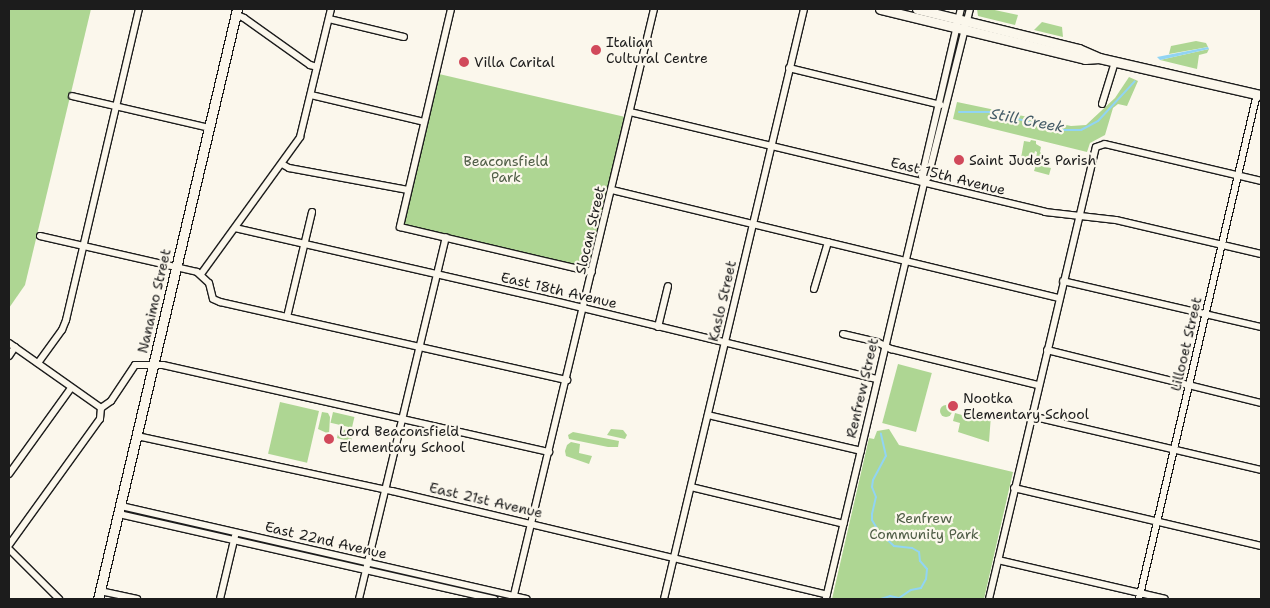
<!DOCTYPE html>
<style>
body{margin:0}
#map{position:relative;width:1270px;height:608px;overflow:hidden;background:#fbf7ec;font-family:"Shantell Sans",sans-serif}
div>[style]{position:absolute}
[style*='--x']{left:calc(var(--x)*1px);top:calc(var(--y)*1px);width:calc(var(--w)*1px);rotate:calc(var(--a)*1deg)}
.green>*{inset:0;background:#aed693;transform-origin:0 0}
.round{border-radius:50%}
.water>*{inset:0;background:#91d4f3}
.stream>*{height:2px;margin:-1px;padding:0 1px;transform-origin:1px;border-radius:1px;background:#91d4f3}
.roads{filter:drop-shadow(1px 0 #1c1c1c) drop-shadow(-1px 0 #1c1c1c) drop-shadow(0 1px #1c1c1c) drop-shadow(0 -1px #1c1c1c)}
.minor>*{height:6px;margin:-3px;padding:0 3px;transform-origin:3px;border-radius:3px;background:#fbf7ec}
.major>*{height:9px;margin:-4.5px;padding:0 4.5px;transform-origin:4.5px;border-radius:4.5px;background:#fbf7ec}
.dots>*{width:14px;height:14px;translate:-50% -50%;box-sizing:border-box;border:2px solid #fbf7ec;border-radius:50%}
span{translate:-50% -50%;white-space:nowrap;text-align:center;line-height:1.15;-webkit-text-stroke:4.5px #fbf7ec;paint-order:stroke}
.poi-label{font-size:14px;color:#1c1c1c}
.left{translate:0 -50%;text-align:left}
.park-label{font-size:14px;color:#4f5d46}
.street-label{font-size:14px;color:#1c1c1c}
.water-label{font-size:15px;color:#455c67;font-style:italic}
.frame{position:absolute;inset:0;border:10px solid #1c1c1c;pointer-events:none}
</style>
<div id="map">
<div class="green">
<div style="clip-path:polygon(9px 9px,91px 9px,25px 285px,9px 308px)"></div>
<div style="clip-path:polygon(977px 9px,990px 9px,1018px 15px,1015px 25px,978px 16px)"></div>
<div style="clip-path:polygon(1042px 22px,1062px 27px,1063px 37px,1034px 30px)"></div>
<div style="clip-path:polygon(1196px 41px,1206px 43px,1208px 47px,1169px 54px,1171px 46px)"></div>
<div style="clip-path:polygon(1209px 49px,1207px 53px,1199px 55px,1197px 69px,1160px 60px)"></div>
<div style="left:439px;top:74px;width:190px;height:155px;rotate:13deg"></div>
<div style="clip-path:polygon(1129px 77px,1138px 81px,1127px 106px,1118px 104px,1113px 108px,1105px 135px,1090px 143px,1087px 152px,953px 119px,957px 102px,1071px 126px,1086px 125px,1115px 98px)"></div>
<div style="clip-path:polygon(1031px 140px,1036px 141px,1036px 144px,1041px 147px,1040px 152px,1044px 156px,1041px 160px,1036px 159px,1037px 152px,1035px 151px,1032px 161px,1021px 158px,1024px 141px,1030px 142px)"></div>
<div style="clip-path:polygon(1036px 165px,1051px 168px,1049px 175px,1034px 171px)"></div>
<div style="left:898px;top:364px;width:35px;height:61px;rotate:15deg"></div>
<div style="left:280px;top:402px;width:40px;height:53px;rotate:13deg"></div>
<div class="round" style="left:940px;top:405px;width:12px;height:12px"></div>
<div style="clip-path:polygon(963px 410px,991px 415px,989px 442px,958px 432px,960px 423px,953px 421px,955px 413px,962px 415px)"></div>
<div style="clip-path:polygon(322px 412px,328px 413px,330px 417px,329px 434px,318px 429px)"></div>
<div style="left:333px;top:412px;width:22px;height:11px;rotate:13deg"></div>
<div style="clip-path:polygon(339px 429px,353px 431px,351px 442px,337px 438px)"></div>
<div style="clip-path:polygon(611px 429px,623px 430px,627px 435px,625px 439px,607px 435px)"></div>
<div style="clip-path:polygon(889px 429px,899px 445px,1013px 472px,984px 599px,832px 599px,869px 438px,874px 439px,877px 431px)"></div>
<div style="clip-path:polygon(573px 432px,619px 441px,618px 447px,608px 447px,569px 439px,568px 435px)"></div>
<div style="clip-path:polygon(571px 442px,580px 444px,579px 453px,592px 456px,589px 464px,566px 456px,565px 451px,567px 445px)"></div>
<div style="clip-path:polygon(133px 512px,225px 532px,227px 534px,131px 514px)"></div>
<div style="clip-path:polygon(243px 537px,360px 562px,359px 565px,244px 539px)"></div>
<div style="clip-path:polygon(374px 566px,505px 597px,375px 569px)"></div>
</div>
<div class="water">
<div style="clip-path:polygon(1208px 47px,1209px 49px,1160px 60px,1157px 57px)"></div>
</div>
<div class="stream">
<div style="--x:959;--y:112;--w:31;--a:0"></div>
<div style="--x:990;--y:112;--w:73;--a:14.2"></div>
<div style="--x:1061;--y:130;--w:20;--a:0"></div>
<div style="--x:1081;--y:130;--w:19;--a:-28"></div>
<div style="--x:1098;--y:121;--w:54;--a:-47.2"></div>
<div style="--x:881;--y:599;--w:9;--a:-18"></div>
<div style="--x:890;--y:596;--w:9;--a:13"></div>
<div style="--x:899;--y:598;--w:14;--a:-34"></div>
<div style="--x:911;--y:590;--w:10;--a:-11"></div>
<div style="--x:921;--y:588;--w:10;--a:-61"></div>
<div style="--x:926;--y:579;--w:10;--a:-84"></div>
<div style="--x:927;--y:569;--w:11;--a:-131"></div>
<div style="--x:920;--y:561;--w:9;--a:-96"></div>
<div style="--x:919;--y:552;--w:8;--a:-150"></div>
<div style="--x:912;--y:548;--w:18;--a:-174"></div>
<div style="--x:894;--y:546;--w:21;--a:-137"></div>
<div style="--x:879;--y:532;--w:14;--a:-120"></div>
<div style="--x:872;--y:520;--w:6;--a:-90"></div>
<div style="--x:872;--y:514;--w:17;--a:-77"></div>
<div style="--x:876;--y:497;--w:11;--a:-112"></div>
<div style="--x:872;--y:487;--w:7;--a:-82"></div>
<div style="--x:873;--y:480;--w:27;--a:-62"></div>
<div style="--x:886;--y:456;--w:23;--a:-103"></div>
</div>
<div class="roads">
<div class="minor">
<div style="--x:451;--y:9;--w:224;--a:103.2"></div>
<div style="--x:400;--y:227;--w:197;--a:13.2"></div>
<div style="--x:235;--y:14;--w:10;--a:24"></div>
<div style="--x:244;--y:18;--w:81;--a:35.5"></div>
<div style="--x:310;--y:65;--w:7;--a:16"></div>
<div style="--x:329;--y:19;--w:77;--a:13.5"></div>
<div style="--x:789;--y:68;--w:156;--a:13.7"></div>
<div style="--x:311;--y:95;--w:116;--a:13.4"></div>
<div style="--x:72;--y:96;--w:141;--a:13.1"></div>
<div style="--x:1102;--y:104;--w:44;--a:-72.8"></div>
<div style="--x:630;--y:112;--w:427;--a:13.5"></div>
<div style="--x:1045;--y:212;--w:71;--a:6.4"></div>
<div style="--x:1116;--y:220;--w:149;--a:13.2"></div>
<div style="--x:282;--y:164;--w:8;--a:30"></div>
<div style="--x:289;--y:168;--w:121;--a:10.5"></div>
<div style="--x:924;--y:183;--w:7;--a:-106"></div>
<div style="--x:922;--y:176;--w:171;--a:-76.9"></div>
<div style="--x:612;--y:190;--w:460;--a:13.6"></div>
<div style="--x:235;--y:228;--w:323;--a:12.9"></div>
<div style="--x:550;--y:300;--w:336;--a:13.6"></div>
<div style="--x:40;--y:236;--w:161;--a:12.9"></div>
<div style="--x:197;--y:272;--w:16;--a:43"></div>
<div style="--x:209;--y:283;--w:16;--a:76"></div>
<div style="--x:213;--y:299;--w:8;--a:23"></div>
<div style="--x:220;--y:302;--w:356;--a:12.7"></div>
<div style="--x:201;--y:274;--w:169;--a:-54.1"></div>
<div style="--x:300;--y:137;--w:132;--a:-76.4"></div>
<div style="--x:1063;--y:281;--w:203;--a:13.1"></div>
<div style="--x:814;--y:289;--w:49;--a:-73.4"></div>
<div style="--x:287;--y:317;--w:108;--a:-76.6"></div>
<div style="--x:658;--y:327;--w:42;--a:-76.3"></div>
<div style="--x:843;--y:334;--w:35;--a:13"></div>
<div style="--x:877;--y:342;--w:16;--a:27"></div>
<div style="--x:891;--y:349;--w:151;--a:13.8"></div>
<div style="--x:9;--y:343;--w:113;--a:35.2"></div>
<div style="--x:1047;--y:350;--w:220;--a:13.9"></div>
<div style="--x:9;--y:356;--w:11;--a:-56"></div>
<div style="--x:38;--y:363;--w:41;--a:-54"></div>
<div style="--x:62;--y:330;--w:11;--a:-68"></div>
<div style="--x:66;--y:320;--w:319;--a:-76.8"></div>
<div style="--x:101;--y:408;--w:12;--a:-35"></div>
<div style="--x:111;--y:401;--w:43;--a:-56.3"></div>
<div style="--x:135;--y:365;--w:28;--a:0"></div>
<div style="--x:163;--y:365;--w:396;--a:12.7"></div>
<div style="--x:708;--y:415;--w:157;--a:13.2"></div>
<div style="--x:1031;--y:416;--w:236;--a:13.2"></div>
<div style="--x:137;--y:436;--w:261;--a:12.2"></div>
<div style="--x:392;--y:491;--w:447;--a:13.4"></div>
<div style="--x:9;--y:474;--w:106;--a:-54.2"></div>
<div style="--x:691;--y:487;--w:157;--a:13.6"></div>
<div style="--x:1014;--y:488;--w:254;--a:13.2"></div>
<div style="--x:121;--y:506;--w:416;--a:12.9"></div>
<div style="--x:119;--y:514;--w:385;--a:12.8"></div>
<div style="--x:9;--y:545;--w:155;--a:-54.2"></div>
<div style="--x:100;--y:419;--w:11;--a:-85"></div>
<div style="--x:9;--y:549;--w:71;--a:45"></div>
<div style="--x:998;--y:560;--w:171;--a:13.1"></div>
<div style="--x:100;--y:591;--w:38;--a:12"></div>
<div style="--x:826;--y:598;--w:426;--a:-76.7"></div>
<div style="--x:924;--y:183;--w:7;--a:-56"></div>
<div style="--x:928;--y:177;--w:173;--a:-76"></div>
<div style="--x:220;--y:599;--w:65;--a:-76.6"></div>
<div style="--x:359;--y:599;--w:372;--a:-76.5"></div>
<div style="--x:513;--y:599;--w:607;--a:-76.56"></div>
<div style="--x:664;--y:599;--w:606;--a:-76.65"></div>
<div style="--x:989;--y:599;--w:464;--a:-76.7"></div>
<div style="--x:1096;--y:147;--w:9;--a:-18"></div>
<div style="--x:1105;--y:144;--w:160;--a:13.3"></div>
<div style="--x:1139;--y:599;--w:519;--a:-76.85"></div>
</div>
<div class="major">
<div style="--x:880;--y:9;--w:211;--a:13.7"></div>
<div style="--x:1085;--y:59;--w:14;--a:-4"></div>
<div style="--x:1099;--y:58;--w:166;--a:12.9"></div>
<div style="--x:917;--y:9;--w:167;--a:13.9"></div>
<div style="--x:1079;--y:49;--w:22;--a:24"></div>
<div style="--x:98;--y:599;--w:606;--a:-76.74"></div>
</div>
</div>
<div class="dots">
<div style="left:596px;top:50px;background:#d1495b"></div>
<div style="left:464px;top:62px;background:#d1495b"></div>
<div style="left:959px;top:160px;background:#d1495b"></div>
<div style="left:953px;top:406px;background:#d1495b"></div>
<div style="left:329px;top:439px;background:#d1495b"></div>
</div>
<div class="poi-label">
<span class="left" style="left:606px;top:50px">Italian<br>Cultural Centre</span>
<span class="left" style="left:474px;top:62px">Villa Carital</span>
<span class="left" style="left:969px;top:160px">Saint Jude's Parish</span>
<span class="left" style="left:963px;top:406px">Nootka<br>Elementary School</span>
<span class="left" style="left:339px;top:439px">Lord Beaconsfield<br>Elementary School</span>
</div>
<div class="park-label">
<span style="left:506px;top:169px">Beaconsfield<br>Park</span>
<span style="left:924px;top:526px">Renfrew<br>Community Park</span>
</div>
<div class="street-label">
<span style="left:948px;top:176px;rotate:14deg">East 15th Avenue</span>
<span style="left:590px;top:230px;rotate:-77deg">Slocan Street</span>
<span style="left:559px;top:290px;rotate:13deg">East 18th Avenue</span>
<span style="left:154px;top:301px;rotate:-77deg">Nanaimo Street</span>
<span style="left:722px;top:301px;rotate:-77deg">Kaslo Street</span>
<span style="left:1186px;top:344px;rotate:-77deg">Lillooet Street</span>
<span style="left:862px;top:388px;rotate:-77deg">Renfrew Street</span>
<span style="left:486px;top:500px;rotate:13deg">East 21st Avenue</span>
<span style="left:326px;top:540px;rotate:13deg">East 22nd Avenue</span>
</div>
<div class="water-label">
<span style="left:1027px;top:121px;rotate:11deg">Still Creek</span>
</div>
<div class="frame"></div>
</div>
